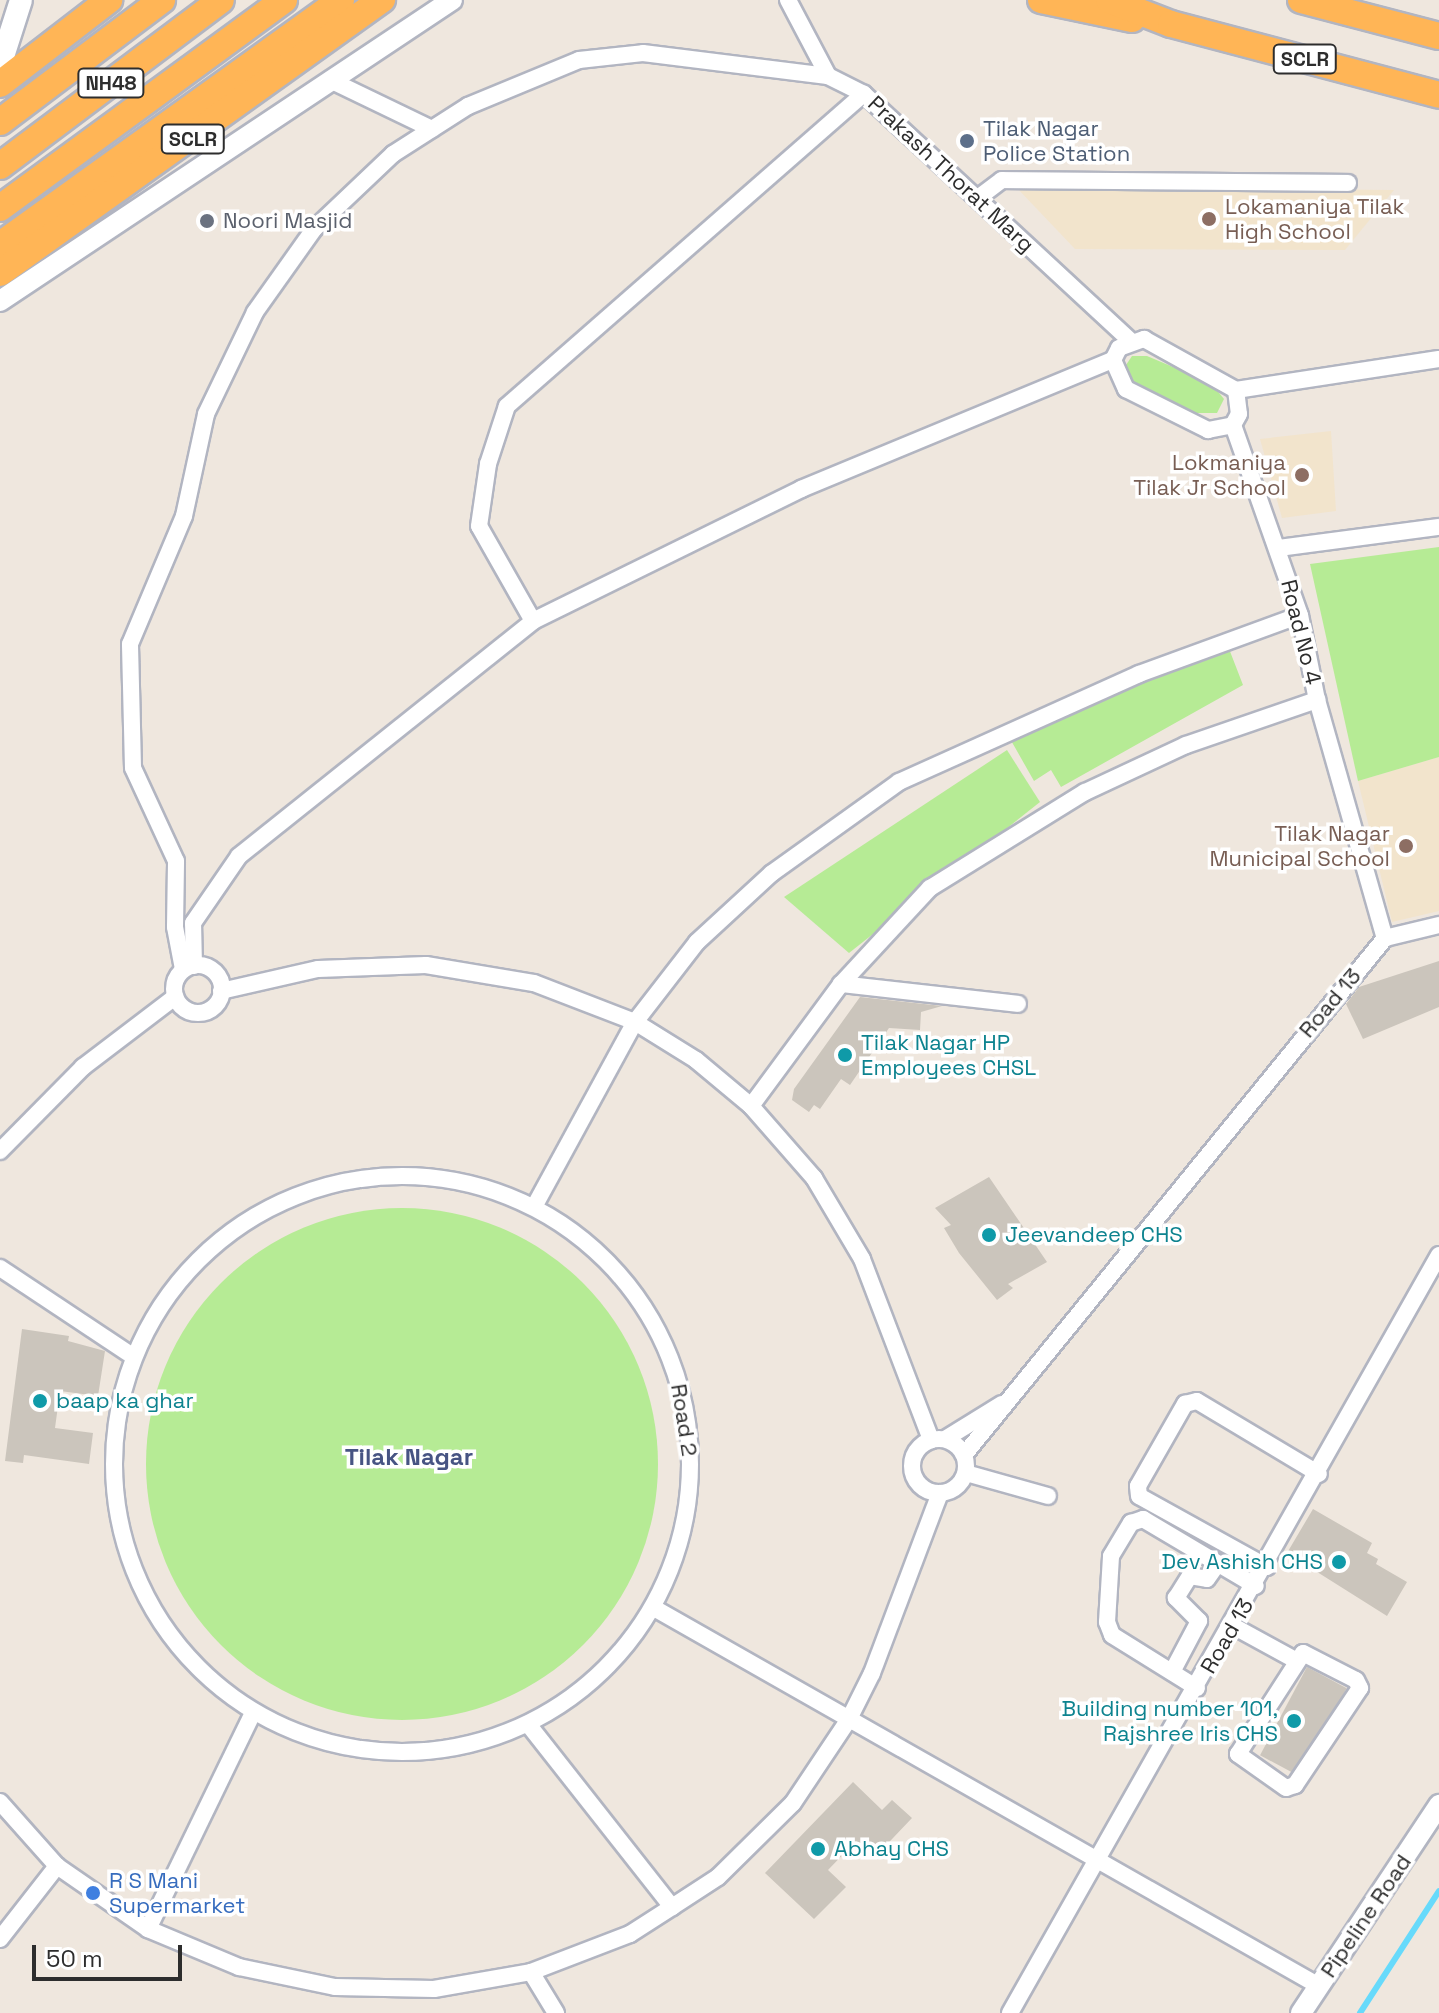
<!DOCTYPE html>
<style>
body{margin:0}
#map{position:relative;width:1439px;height:2013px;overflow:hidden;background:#efe7de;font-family:"Space Grotesk",sans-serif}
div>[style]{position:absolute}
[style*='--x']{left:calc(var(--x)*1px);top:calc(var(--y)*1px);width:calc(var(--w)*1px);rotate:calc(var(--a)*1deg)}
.education>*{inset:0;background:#f2e4cc}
.green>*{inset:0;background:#b6eb95}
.round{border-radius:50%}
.stream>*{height:6px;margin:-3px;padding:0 3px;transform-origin:3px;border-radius:3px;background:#67dafb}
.building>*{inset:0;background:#cbc5bc;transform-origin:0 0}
.roads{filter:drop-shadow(2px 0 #b2b5c1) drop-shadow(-2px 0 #b2b5c1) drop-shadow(0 2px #b2b5c1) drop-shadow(0 -2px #b2b5c1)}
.minor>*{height:16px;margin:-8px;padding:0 8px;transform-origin:8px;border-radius:8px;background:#fff}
.minor>.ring{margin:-8px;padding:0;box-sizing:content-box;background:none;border:16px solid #fff;border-radius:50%}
.tertiary>*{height:20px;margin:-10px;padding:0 10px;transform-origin:10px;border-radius:10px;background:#fff}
.secondary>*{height:22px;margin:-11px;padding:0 11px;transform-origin:11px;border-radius:11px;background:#fff}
.trunk>*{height:26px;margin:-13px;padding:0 13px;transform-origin:13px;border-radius:13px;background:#ffb556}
.dots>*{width:22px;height:22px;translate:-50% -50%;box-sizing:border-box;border:4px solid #fff;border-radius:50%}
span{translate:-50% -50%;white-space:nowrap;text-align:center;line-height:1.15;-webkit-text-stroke:7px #fff;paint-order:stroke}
.shield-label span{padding:2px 6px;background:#fff;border:2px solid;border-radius:6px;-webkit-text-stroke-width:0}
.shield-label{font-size:20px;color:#2d2d2d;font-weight:700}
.service-label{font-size:22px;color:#4e5e75}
.left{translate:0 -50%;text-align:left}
.street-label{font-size:22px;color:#2d2d2d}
.education-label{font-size:22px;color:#785e54}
.right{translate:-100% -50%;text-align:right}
.worship-label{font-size:22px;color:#5b616d}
.culture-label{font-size:22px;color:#0d838f}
.shop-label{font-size:22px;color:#366cbe}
.neighbourhood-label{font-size:24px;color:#475483;font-weight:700}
.scale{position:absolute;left:32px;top:1945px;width:150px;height:36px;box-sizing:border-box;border:4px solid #2d2d2d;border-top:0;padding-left:10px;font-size:24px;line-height:28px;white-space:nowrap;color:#2d2d2d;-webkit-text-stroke:6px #fff;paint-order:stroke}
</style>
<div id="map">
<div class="education">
<div style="clip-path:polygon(1015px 186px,1394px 190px,1345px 250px,1075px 249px)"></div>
<div style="clip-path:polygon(1331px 431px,1336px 511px,1282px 518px,1260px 439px)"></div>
<div style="clip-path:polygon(1439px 757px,1439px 911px,1392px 922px,1358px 781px)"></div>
</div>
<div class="green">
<div style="clip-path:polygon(1132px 356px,1147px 356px,1211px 383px,1224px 399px,1217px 413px,1196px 413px,1130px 381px,1124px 368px)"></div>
<div style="clip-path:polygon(1439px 547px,1439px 757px,1358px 781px,1310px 564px)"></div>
<div style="clip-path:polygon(1226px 641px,1243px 685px,1061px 787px,1051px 770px,1034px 781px,1009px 737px)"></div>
<div style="clip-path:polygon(1007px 750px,1040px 802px,849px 953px,784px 897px)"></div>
<div class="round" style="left:146px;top:1208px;width:512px;height:512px"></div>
</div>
<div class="stream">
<div style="--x:1360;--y:2013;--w:145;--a:-57.1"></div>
</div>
<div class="building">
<div style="clip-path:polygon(1439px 961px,1439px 1007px,1363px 1039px,1346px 1004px,1359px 987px)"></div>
<div style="clip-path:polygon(860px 997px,942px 1006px,921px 1012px,920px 1030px,889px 1028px,850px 1085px,841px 1079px,820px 1109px,814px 1105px,809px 1112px,792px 1100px,794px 1089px)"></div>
<div style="clip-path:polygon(989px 1177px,1047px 1262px,1008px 1284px,1013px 1288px,997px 1300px,959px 1253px,944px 1228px,951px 1225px,935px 1208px)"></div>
<div style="clip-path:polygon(22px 1329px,69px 1336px,68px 1341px,105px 1351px,98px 1396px,60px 1391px,55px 1428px,93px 1433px,89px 1464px,24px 1455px,23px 1463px,5px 1461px)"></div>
<div style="clip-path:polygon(1313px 1509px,1372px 1543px,1367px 1553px,1378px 1559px,1376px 1564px,1407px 1582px,1387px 1616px,1287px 1553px)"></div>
<div style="left:1307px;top:1667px;width:45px;height:100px;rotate:28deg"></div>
<div style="clip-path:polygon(853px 1782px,882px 1810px,892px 1800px,912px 1818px,874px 1858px,856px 1841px,828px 1870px,846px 1887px,814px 1919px,765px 1873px)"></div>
</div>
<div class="roads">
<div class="minor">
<div style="--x:788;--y:0;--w:86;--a:62.2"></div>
<div style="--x:828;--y:76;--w:40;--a:26.6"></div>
<div style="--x:864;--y:94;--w:364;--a:42.8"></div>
<div style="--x:330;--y:80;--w:113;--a:25.7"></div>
<div style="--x:978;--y:198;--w:30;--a:-37"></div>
<div style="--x:1002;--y:180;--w:346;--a:0.5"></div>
<div style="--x:1113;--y:360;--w:32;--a:66"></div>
<div style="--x:1126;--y:389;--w:92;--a:26.6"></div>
<div style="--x:1208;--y:430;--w:25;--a:-11"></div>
<div style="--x:1236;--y:390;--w:205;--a:-8.7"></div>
<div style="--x:1279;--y:548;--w:161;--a:-7.5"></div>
<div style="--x:533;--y:621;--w:109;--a:-119.6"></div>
<div style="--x:479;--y:526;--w:63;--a:-81.7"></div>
<div style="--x:488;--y:464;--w:61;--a:-71.9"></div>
<div style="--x:507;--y:406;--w:474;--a:-41.2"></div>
<div style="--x:1385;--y:938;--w:56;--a:-13.5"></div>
<div class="ring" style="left:174px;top:965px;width:32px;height:32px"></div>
<div style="--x:194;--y:966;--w:43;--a:-91.3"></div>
<div style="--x:193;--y:923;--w:81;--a:-55.5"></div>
<div style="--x:239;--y:856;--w:376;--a:-38.6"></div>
<div style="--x:533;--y:621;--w:299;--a:-26.2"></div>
<div style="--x:801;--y:489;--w:338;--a:-22.5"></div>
<div style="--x:1113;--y:360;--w:13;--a:-63"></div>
<div style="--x:1119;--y:348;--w:27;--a:-20"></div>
<div style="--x:1144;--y:339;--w:105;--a:29"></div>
<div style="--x:1236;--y:390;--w:24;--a:83"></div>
<div style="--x:1239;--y:414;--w:13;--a:119"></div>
<div style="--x:1233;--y:425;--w:201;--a:70.6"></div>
<div style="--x:1300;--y:615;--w:87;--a:78.7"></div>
<div style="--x:1317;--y:700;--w:248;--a:74.1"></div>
<div style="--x:183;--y:969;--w:43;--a:-100.8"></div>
<div style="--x:175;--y:927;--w:66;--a:-89.1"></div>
<div style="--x:176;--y:861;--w:102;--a:-114.8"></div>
<div style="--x:133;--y:768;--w:124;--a:-91.4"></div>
<div style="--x:130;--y:644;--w:139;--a:-67.1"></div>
<div style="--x:184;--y:516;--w:104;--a:-77.8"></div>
<div style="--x:206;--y:414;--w:113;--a:-64.3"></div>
<div style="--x:255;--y:312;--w:102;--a:-54.6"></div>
<div style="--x:314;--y:229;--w:109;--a:-43.5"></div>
<div style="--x:393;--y:154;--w:89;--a:-32.6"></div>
<div style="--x:468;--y:106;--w:120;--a:-22.5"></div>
<div style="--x:579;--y:60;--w:64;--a:-6.2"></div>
<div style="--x:643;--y:53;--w:186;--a:7.1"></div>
<div style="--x:841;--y:984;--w:178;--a:6.4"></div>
<div style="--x:221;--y:991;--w:99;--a:-12.8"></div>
<div style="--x:318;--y:969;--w:108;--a:-2.1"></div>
<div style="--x:426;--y:965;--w:109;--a:9.5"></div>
<div style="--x:534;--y:983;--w:108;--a:21.1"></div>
<div style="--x:635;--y:1022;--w:72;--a:31.9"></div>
<div style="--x:696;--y:1060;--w:72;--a:39.9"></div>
<div style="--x:751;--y:1106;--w:96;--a:48.8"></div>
<div style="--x:814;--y:1178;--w:94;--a:59.3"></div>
<div style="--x:862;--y:1259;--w:194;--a:69.1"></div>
<div style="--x:751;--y:1106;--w:152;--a:-53.6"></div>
<div style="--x:841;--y:984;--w:131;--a:-47.2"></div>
<div style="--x:930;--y:888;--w:182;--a:-31.8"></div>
<div style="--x:1085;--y:792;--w:111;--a:-25"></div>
<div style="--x:1186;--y:745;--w:139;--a:-19"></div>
<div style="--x:0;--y:1151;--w:118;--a:-45.3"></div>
<div style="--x:83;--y:1067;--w:116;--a:-37.3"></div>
<div class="ring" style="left:114px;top:1176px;width:560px;height:560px"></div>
<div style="--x:534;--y:1207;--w:211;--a:-61.4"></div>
<div style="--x:635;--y:1022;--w:101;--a:-52.2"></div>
<div style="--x:697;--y:942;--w:102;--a:-42.6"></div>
<div style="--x:772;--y:873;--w:156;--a:-35.6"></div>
<div style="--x:899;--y:782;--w:263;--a:-24.2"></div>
<div style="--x:1139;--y:674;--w:171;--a:-20.1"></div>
<div style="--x:0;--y:1268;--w:154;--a:33.6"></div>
<div class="ring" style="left:912px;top:1439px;width:38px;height:38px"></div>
<div style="--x:945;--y:1439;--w:67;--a:-31.6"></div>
<div style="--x:964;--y:1455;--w:667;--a:-50.84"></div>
<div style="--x:966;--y:1473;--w:85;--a:15.7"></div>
<div style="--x:1267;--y:1567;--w:146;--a:-151"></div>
<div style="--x:1139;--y:1496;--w:10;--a:-96"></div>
<div style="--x:1138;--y:1486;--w:95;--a:-60.2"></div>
<div style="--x:1185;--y:1404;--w:12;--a:-14"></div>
<div style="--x:1197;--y:1401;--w:142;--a:30.9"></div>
<div style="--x:654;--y:1608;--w:765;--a:29.61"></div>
<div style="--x:1233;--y:1626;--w:73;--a:28.7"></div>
<div style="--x:1303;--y:1653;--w:59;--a:27"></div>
<div style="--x:1356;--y:1680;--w:9;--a:63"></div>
<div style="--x:1360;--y:1688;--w:117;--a:123.8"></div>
<div style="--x:1295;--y:1785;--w:9;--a:162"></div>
<div style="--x:1286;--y:1788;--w:59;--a:-144.7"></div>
<div style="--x:1238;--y:1754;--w:120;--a:-57.2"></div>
<div style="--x:1172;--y:1672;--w:58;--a:-62.1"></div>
<div style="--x:1199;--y:1621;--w:33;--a:-135"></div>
<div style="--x:1176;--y:1598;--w:26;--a:-58"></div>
<div style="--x:1190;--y:1576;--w:17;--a:10"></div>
<div style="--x:1207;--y:1579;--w:19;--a:-55"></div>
<div style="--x:1197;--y:1688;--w:100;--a:-148.1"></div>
<div style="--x:1112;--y:1635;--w:14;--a:-111"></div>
<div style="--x:1107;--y:1622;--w:66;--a:-86.5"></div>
<div style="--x:1111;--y:1556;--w:39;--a:-59"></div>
<div style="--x:1131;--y:1523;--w:13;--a:-18"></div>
<div style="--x:1143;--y:1519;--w:131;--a:30.7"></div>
<div style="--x:528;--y:1724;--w:233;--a:51.8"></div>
<div style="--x:0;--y:1802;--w:86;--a:48.3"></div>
<div style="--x:57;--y:1866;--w:111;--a:34.7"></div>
<div style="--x:148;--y:1929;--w:99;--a:22.7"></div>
<div style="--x:239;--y:1967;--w:98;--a:11.8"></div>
<div style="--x:335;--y:1987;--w:99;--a:1.2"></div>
<div style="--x:434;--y:1989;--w:98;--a:-9.9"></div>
<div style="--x:531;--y:1972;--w:106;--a:-21"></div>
<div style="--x:630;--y:1934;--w:50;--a:-32.7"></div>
<div style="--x:672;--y:1907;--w:55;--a:-33.1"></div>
<div style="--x:718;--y:1877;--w:105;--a:-44.6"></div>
<div style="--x:793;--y:1803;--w:101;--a:-56.3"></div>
<div style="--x:849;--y:1719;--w:51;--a:-63.4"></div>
<div style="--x:872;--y:1673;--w:192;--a:-69.3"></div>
<div style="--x:148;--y:1929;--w:240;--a:-64.1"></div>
<div style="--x:0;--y:1939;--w:93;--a:-52"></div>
<div style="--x:531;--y:1972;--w:48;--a:58.6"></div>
<div style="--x:1010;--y:2013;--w:871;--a:-60.49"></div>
</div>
<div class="tertiary">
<div style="--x:0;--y:301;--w:543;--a:-33.66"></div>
<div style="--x:1301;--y:2013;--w:250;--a:-56.4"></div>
</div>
<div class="secondary">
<div style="--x:0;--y:66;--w:69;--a:-72.3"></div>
</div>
<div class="trunk">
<div style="--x:1041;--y:0;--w:93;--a:11.8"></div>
<div style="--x:1109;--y:0;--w:66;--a:21.2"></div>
<div style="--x:1171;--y:24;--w:277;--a:14.8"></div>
<div style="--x:1301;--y:0;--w:143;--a:14.6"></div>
<div style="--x:0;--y:84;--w:138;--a:-37.6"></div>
<div style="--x:0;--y:122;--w:203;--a:-37"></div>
<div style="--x:0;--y:166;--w:276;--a:-36.9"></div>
<div style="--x:0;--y:208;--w:352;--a:-36.2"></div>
<div style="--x:0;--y:245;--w:420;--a:-35.7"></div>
<div style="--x:0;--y:273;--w:470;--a:-35.6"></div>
</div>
</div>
<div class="dots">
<div style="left:967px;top:141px;background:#5c6f8a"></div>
<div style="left:1209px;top:219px;background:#8d6e63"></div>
<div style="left:207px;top:221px;background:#6b7280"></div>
<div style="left:1302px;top:475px;background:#8d6e63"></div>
<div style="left:1406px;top:846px;background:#8d6e63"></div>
<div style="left:845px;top:1055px;background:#0f9aa8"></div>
<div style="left:989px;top:1235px;background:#0f9aa8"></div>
<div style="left:40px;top:1401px;background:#0f9aa8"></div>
<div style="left:1339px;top:1562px;background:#0f9aa8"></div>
<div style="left:1294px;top:1721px;background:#0f9aa8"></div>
<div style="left:818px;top:1849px;background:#0f9aa8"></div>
<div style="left:93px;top:1893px;background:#3f7fe0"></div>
</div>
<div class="shield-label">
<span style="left:1305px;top:59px">SCLR</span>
<span style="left:111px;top:83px">NH48</span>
<span style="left:193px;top:139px">SCLR</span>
</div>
<div class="service-label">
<span class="left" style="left:983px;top:141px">Tilak Nagar<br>Police Station</span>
</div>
<div class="street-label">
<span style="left:951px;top:174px;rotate:43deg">Prakash Thorat Marg</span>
<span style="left:1301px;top:632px;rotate:76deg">Road No 4</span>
<span style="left:1330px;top:1003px;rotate:-50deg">Road 13</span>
<span style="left:684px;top:1420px;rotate:81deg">Road 2</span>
<span style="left:1227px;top:1636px;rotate:-60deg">Road 13</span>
<span style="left:1366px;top:1916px;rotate:-56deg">Pipeline Road</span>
</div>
<div class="education-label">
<span class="left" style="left:1225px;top:219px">Lokamaniya Tilak<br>High School</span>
<span class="right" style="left:1286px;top:475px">Lokmaniya<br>Tilak Jr School</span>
<span class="right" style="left:1390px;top:846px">Tilak Nagar<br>Municipal School</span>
</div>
<div class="worship-label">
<span class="left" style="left:223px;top:221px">Noori Masjid</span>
</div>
<div class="culture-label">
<span class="left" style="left:861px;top:1055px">Tilak Nagar HP<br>Employees CHSL</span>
<span class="left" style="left:1005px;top:1235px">Jeevandeep CHS</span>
<span class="left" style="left:56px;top:1401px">baap ka ghar</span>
<span class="right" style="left:1323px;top:1562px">Dev Ashish CHS</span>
<span class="right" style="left:1278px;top:1721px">Building number 101,<br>Rajshree Iris CHS</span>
<span class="left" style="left:834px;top:1849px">Abhay CHS</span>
</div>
<div class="shop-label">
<span class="left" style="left:109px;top:1893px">R S Mani<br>Supermarket</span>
</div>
<div class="neighbourhood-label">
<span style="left:409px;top:1457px">Tilak Nagar</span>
</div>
<div class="scale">50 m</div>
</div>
